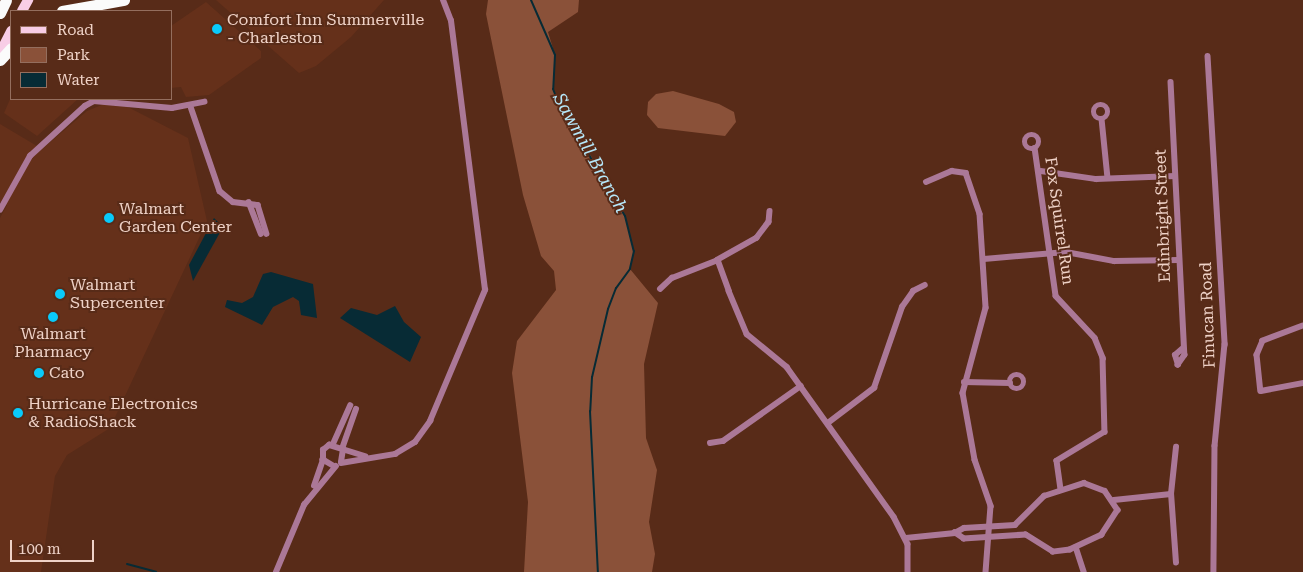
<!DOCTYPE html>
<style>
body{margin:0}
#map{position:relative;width:1303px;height:572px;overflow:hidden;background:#582b18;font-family:"Roboto Serif",serif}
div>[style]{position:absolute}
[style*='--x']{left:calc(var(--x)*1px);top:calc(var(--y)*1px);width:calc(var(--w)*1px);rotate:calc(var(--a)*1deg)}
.built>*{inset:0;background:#65301a}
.green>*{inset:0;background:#8a5139}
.water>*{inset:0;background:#072b35}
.stream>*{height:2px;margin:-1px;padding:0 1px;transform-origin:1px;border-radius:1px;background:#072b35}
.street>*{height:5.5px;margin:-2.75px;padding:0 2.75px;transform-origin:2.75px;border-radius:2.75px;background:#ab7897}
.street>.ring{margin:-2.75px;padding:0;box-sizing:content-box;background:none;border:5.5px solid #ab7897;border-radius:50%}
.primary>*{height:10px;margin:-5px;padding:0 5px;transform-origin:5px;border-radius:5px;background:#f8cde6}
.highway>*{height:11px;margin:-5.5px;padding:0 5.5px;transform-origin:5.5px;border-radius:5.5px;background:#fbfbfb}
.dots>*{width:14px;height:14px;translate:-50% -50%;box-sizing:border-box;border:2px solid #582b18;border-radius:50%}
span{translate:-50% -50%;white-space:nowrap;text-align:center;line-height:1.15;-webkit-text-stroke:4px #582b18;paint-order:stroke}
.poi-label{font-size:16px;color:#efd2c7}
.left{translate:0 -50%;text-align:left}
.street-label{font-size:16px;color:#efd2c7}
.water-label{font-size:18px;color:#b6e7f9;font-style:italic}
.legend{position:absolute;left:10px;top:10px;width:162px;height:90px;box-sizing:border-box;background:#582b18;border:1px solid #946e5e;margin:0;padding:6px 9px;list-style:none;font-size:15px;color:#efd2c7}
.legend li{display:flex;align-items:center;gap:10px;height:25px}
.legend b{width:25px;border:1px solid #946e5e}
.scale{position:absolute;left:10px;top:540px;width:84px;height:22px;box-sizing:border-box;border:2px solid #efd2c7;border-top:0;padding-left:6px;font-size:15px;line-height:18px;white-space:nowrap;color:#efd2c7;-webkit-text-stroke:4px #582b18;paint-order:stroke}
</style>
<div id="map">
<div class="built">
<div style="clip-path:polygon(216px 0,384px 0,351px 37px,316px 66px,299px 73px)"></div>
<div style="clip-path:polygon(206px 2px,261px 51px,261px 58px,209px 95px,186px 97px,181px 87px,171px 88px,171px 26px)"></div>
<div style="clip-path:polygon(11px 97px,11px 99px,78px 99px,37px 136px,4px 113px)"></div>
<div style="clip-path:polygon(104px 104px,122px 104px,188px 138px,207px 221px,110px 428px,67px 455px,55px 476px,41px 572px,0 572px,0 218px,7px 205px,0 202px,0 124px,42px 149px,87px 111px)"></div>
</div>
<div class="green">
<div style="clip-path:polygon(488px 0,579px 0,578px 12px,548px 32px,555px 55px,553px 89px,625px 216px,634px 251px,630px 269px,658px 303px,644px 364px,646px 438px,657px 470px,649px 522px,655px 554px,652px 572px,524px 572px,528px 502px,512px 373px,517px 341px,556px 290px,554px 271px,541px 256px,523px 195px,486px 14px)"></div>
<div style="clip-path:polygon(673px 91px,719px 104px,734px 112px,736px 122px,725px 136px,658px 128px,647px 115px,648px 102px,656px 94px)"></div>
</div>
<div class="water">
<div style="clip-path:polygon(214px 218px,223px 227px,193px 281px,189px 265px)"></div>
<div style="clip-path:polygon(271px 272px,313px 284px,317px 318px,301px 315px,299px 301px,293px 297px,273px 307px,262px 325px,225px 307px,227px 300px,242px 303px,253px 297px,263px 274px)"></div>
<div style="clip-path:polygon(395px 306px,404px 322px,421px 337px,410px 362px,340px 318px,351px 308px,377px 315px)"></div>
</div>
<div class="stream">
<div style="--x:531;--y:0;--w:60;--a:66.4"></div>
<div style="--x:555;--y:55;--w:34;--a:93"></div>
<div style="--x:553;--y:89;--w:16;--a:68"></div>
<div style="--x:559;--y:104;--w:130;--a:59.5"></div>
<div style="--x:625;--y:216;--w:36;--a:76"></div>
<div style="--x:634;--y:251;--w:18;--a:103"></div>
<div style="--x:630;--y:269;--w:24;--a:126"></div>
<div style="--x:616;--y:288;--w:22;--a:111"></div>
<div style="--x:608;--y:309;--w:70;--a:103.2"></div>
<div style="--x:592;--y:377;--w:34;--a:93"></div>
<div style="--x:590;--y:411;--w:161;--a:87.2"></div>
<div style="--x:127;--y:564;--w:30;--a:15"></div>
</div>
<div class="street">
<div style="--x:1208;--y:56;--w:289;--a:86.6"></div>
<div style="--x:1225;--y:344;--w:102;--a:95.6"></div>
<div style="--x:1215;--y:446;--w:126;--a:90.5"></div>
<div style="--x:1171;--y:82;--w:273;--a:87.1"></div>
<div style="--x:1185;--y:355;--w:12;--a:125"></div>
<div style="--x:1178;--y:365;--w:10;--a:-107"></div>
<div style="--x:1175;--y:355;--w:9;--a:-41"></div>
<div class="ring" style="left:1094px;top:105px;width:8.5px;height:8.5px"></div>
<div style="--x:191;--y:107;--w:89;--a:71"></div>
<div style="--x:220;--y:191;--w:17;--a:40"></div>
<div style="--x:233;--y:202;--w:25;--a:7"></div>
<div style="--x:258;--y:205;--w:30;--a:73"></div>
<div style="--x:1102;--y:119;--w:59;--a:84.2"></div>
<div class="ring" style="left:1025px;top:135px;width:8.5px;height:8.5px"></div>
<div style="--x:1035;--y:148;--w:149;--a:81.9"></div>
<div style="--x:1056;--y:296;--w:57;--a:47.1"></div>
<div style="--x:1095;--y:338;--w:22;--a:68"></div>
<div style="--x:1103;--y:358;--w:74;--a:88.5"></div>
<div style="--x:1105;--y:432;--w:56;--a:148.9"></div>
<div style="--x:1057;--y:461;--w:29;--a:82"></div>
<div style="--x:1041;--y:171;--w:56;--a:8.3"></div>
<div style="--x:1096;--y:179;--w:79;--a:-2.2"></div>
<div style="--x:926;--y:182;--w:28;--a:-23"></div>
<div style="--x:952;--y:171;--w:14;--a:8"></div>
<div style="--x:966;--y:173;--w:43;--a:71.1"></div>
<div style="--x:980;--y:214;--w:94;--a:86.3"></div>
<div style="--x:986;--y:308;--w:88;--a:105.1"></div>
<div style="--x:963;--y:393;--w:68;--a:79.8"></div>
<div style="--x:975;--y:460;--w:49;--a:70.8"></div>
<div style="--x:991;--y:506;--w:66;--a:94.3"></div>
<div style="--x:249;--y:202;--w:34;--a:69"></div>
<div style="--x:0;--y:210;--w:62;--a:-60.9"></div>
<div style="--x:30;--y:156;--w:74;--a:-42.3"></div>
<div style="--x:85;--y:106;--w:10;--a:-29"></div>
<div style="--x:94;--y:101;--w:78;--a:5.1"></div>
<div style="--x:172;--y:108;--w:33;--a:-11"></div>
<div style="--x:770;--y:211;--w:11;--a:95"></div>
<div style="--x:769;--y:222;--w:20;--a:127"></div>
<div style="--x:757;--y:238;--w:45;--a:150.6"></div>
<div style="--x:718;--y:260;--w:33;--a:70"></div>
<div style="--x:729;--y:291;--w:47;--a:67.3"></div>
<div style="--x:747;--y:334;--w:52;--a:39.5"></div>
<div style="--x:787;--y:367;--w:184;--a:54.5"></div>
<div style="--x:894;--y:517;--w:30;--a:63"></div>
<div style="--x:908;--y:544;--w:28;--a:90"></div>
<div style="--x:984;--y:259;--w:82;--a:-4.9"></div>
<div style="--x:1066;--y:252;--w:49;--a:10.6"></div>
<div style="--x:1114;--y:261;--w:64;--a:-0.9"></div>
<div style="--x:660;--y:289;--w:16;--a:-43"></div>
<div style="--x:672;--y:278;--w:49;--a:-21.4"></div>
<div style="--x:1303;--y:326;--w:43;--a:159.4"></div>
<div style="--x:1263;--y:341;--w:15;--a:113"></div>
<div style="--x:1257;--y:355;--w:36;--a:84"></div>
<div style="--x:1261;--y:391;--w:43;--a:-10.8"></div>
<div class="ring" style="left:1010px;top:375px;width:8.5px;height:8.5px"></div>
<div style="--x:964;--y:382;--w:46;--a:1.2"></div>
<div style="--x:828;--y:423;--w:58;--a:-37.3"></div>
<div style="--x:874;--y:388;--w:86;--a:-70.9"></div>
<div style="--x:902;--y:307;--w:19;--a:-55"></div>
<div style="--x:913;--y:291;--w:13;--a:-27"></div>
<div style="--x:710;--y:443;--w:13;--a:-9"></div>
<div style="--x:723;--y:441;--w:95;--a:-35.2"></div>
<div style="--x:333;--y:444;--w:42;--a:-65.9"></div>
<div style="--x:342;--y:449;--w:42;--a:-70.7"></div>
<div style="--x:341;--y:462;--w:12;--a:-81"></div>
<div style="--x:341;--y:463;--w:55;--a:-9.5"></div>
<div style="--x:395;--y:454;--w:23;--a:-31"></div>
<div style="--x:415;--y:442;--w:26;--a:-54"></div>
<div style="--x:430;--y:421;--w:142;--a:-67.2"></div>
<div style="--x:485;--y:290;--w:271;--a:-97.2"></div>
<div style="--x:451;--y:21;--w:22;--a:-111"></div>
<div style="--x:333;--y:466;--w:12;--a:-149"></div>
<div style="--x:323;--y:460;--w:10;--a:-90"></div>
<div style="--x:323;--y:450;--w:8;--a:-40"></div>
<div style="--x:329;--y:445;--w:38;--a:17"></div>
<div style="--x:1084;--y:483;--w:22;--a:21"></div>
<div style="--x:1105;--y:491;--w:23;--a:56"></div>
<div style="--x:1118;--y:510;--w:30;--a:123"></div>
<div style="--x:1102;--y:535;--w:35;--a:155"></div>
<div style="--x:1070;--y:550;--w:17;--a:173"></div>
<div style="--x:1053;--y:552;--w:32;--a:-148"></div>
<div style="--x:1026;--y:535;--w:62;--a:176.3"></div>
<div style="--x:964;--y:539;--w:11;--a:-146"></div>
<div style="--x:955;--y:533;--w:10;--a:-29"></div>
<div style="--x:964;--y:528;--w:51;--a:-3.4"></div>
<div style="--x:1015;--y:525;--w:41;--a:-45"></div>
<div style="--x:1044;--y:496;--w:42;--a:-18"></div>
<div style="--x:314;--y:486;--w:28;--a:-71"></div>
<div style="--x:1114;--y:500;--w:57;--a:-6"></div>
<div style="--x:906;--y:538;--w:49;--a:-5.8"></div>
<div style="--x:1076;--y:547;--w:26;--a:72"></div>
<div style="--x:1176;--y:563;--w:69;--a:-94.1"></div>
<div style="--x:1171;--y:494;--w:47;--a:-83.9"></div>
<div style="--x:276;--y:572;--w:73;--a:-67.3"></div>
<div style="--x:304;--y:505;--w:50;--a:-50.6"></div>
</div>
<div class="primary">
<div style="--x:22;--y:11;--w:13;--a:-61"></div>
<div style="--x:0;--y:53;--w:25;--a:-63"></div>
</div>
<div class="highway">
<div style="--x:62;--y:11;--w:63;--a:-10.1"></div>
<div style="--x:0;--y:13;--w:14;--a:-65"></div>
<div style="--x:0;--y:60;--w:16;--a:-47"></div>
</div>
<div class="dots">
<div style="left:217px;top:29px;background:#09cafa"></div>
<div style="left:109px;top:218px;background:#09cafa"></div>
<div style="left:60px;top:294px;background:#09cafa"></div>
<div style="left:53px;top:317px;background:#09cafa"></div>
<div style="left:39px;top:373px;background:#09cafa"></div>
<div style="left:18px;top:413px;background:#09cafa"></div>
</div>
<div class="poi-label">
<span class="left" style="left:227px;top:29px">Comfort Inn Summerville<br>- Charleston</span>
<span class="left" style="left:119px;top:218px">Walmart<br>Garden Center</span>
<span class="left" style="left:70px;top:294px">Walmart<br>Supercenter</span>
<span style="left:53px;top:343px">Walmart<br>Pharmacy</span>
<span class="left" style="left:49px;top:373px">Cato</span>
<span class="left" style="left:28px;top:413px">Hurricane Electronics<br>&amp; RadioShack</span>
</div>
<div class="street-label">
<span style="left:1163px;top:216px;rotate:-92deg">Edinbright Street</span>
<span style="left:1059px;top:221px;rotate:82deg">Fox Squirrel Run</span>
<span style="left:1208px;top:315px;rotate:-92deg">Finucan Road</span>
</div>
<div class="water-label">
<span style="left:590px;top:153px;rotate:61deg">Sawmill Branch</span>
</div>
<ul class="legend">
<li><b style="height:6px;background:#f8cde6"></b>Road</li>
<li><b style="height:14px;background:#8a5139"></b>Park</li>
<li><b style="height:14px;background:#072b35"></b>Water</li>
</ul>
<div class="scale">100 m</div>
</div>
